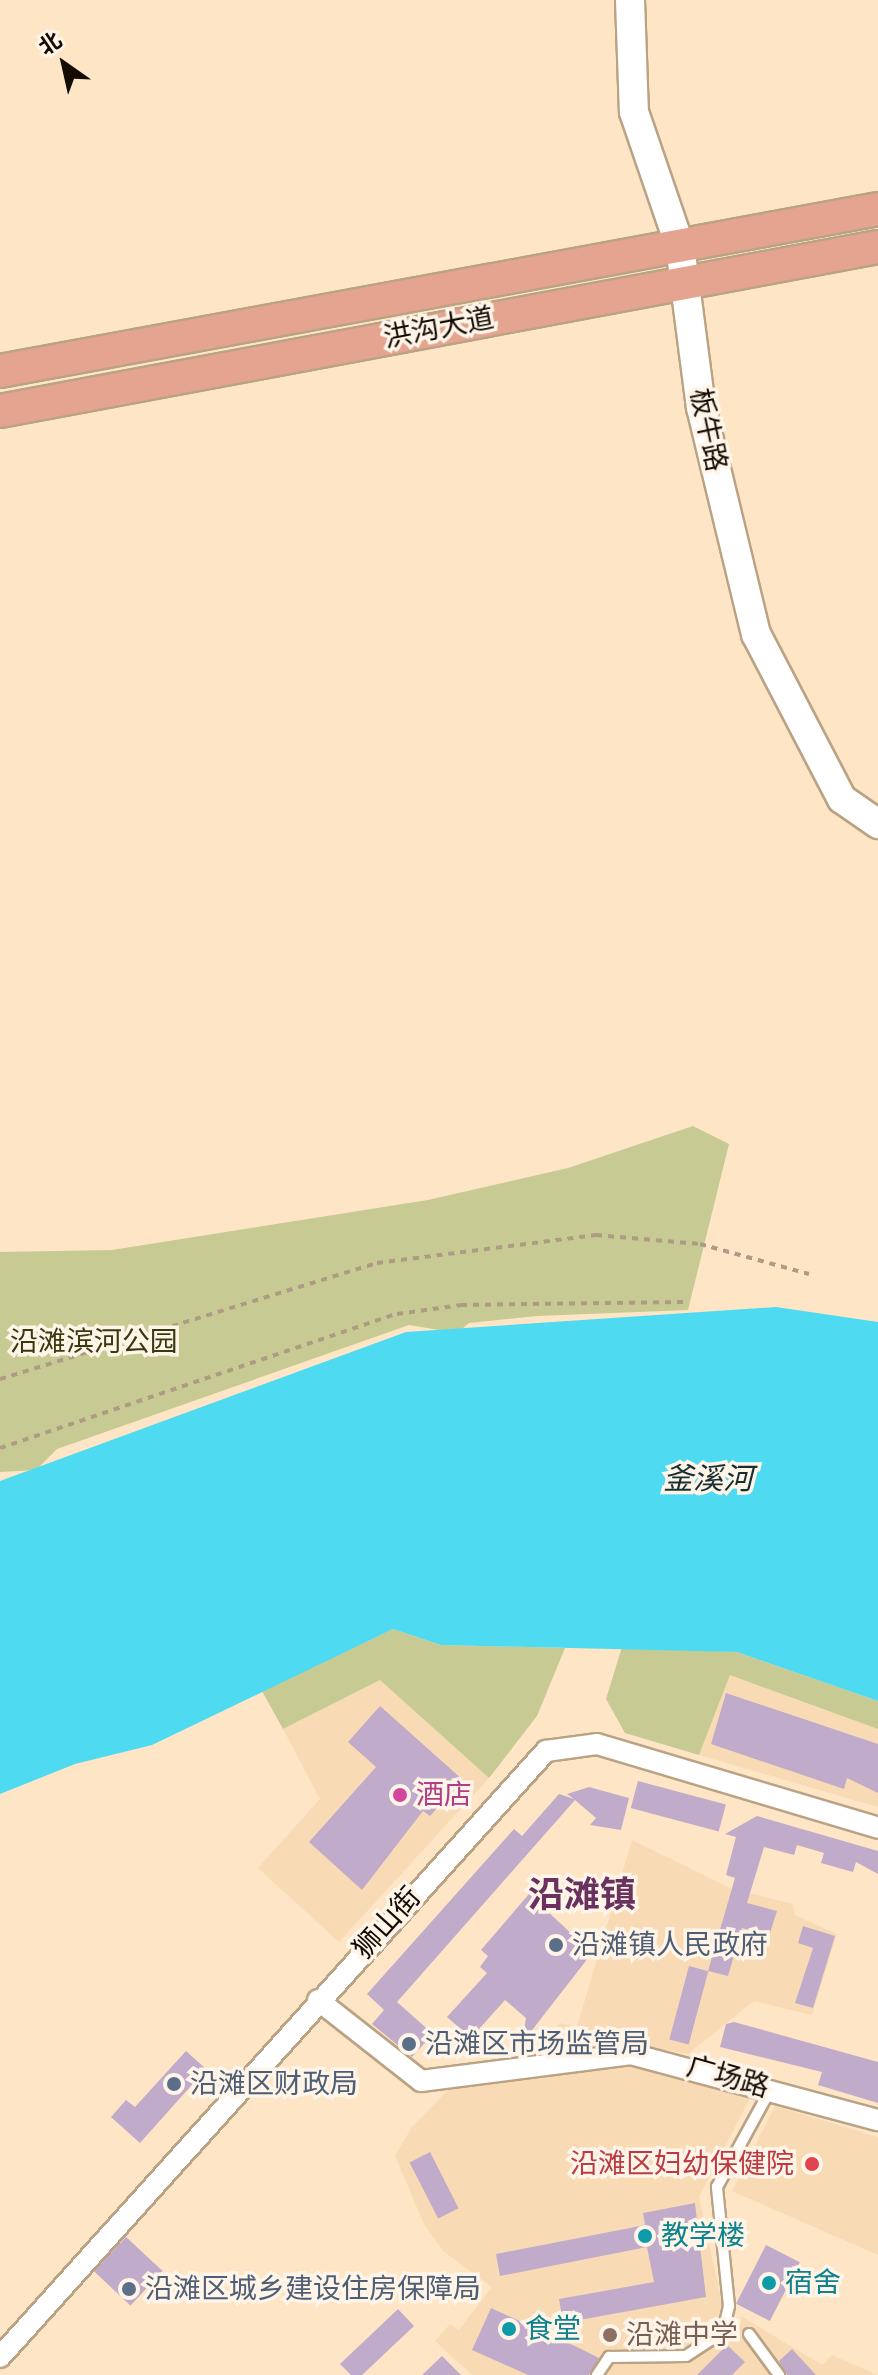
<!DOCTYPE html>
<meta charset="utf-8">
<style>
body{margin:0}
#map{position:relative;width:878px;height:2375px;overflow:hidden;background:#fde5c5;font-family:"Nunito Sans","Noto Sans SC",sans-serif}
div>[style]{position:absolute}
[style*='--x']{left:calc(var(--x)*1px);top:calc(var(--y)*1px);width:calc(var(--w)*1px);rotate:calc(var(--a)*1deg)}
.built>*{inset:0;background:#f8dbb5}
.green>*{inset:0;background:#c7ca93}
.water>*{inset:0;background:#4edbf2}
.building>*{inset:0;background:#c1abca;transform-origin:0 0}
.path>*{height:4px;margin-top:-2px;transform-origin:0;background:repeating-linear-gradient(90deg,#ae9b83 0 6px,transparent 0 12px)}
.roads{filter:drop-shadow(2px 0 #baa385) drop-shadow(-2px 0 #baa385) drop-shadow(0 2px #baa385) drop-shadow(0 -2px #baa385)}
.service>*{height:10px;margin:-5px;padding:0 5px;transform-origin:5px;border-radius:5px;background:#fff}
.minor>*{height:20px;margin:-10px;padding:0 10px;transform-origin:10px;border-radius:10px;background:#fff}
.secondary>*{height:28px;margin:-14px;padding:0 14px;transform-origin:14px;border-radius:14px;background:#fff}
.primary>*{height:32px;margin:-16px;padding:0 16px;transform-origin:16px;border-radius:16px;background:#e4a48f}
.dots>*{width:22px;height:22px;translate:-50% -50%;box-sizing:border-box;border:4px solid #fef4e8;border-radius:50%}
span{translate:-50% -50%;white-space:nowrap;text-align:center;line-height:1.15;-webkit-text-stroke:7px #fef4e8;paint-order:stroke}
.street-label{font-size:28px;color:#140c03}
.park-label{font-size:28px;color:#38390f}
.hotel-label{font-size:28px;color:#b23c85}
.left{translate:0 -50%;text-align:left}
.service-label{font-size:28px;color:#4e5e75}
.health-label{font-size:28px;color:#be3a42}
.right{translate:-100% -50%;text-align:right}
.culture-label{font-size:28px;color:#0d838f}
.education-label{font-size:28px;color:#785e54}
.water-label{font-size:30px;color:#162e32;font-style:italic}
.district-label{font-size:36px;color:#68315e;font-weight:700}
.north{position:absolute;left:24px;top:24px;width:80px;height:80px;-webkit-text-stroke:6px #fef4e8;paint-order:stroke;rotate:326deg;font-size:22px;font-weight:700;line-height:32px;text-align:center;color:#140c03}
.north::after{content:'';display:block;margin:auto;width:28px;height:36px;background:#140c03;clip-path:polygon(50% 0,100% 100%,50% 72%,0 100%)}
</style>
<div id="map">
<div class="built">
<div style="clip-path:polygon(730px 1675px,878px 1729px,878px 1807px,699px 1755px)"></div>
<div style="clip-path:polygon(380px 1680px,489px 1778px,339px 1942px,258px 1868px,320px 1799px,283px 1729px)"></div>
<div style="clip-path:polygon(632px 1840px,732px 1889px,793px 1904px,795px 1915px,837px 1934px,812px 2015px,754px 2001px,688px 2054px,632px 2044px,548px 2057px,559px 2023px,577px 2027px)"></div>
<div style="clip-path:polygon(640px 2064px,750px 2098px,699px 2197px,722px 2303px,718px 2318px,741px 2324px,741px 2316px,822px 2365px,832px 2355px,878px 2375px,472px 2375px,435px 2341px,450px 2324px,459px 2330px,492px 2287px,443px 2251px,424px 2224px,395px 2156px,412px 2127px,449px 2089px)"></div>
<div style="clip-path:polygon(775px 2106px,878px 2137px,878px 2255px,732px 2191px)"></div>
</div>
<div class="green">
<div style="clip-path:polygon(693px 1126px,729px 1144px,688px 1310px,537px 1316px,469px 1323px,457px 1333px,409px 1325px,57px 1449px,36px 1470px,0 1472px,0 1252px,112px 1250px,428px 1200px,568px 1168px)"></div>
<div style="clip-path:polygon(393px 1629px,441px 1645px,565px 1648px,537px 1716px,489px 1778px,380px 1680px,283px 1729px,262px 1691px)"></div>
<div style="clip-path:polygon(622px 1647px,737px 1652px,878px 1701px,878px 1729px,730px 1675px,699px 1755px,625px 1733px,606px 1699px)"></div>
</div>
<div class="water">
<div style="clip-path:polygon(776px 1307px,878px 1322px,878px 1701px,737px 1652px,441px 1645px,393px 1629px,152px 1745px,75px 1764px,0 1794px,0 1481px,406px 1332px)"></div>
</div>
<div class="building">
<div style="clip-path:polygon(726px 1693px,878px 1744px,878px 1793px,847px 1778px,844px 1789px,711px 1744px)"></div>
<div style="clip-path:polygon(380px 1706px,463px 1780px,430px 1816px,423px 1811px,362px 1890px,309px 1842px,376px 1767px,348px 1742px)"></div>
<div style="left:638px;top:1781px;width:91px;height:28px;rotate:15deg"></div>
<div style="clip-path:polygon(589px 1787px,629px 1798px,621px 1830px,590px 1825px,596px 1818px,575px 1800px,397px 2002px,433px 2034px,412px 2057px,372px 2024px,384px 2010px,367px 1994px,514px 1829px,522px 1836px,559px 1794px,574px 1799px,567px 1794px)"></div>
<div style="clip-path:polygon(757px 1816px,878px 1851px,878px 1874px,856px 1862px,853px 1872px,821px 1863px,824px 1853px,797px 1845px,794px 1855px,764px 1847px,747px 1903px,777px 1911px,769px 1936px,742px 1928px,728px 1976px,708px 1971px,735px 1878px,726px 1875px,736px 1837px,725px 1834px)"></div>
<div style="clip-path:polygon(529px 1894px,592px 1953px,522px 2043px,526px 2018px,505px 2000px,471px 2038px,447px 2017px,487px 1973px,480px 1967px,488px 1956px,481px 1950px)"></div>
<div style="clip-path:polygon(803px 1926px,835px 1936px,813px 2008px,795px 2003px,813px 1948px,798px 1943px)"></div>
<div style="left:689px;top:1966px;width:20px;height:76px;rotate:15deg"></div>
<div style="clip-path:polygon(734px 2022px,878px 2062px,878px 2103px,818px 2085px,822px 2072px,720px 2047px,726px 2024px)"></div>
<div style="clip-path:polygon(186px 2051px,206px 2069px,140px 2143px,111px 2117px,126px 2100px,135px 2107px)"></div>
<div style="left:430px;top:2152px;width:63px;height:23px;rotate:63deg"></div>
<div style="clip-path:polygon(695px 2203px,706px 2297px,563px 2323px,559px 2299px,654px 2282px,647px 2247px,500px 2276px,496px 2254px,645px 2225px,643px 2213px)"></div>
<div style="left:126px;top:2237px;width:50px;height:47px;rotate:43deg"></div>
<div style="left:766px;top:2245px;width:38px;height:66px;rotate:27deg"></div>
<div style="clip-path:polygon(491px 2308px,579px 2348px,599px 2358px,589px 2375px,528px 2375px,472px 2350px)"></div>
<div style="clip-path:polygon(398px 2309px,414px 2326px,362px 2375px,351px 2375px,340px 2364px)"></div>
<div style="clip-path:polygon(727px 2345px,745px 2362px,732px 2375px,697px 2375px)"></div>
<div style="clip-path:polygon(792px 2349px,816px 2375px,787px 2375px,779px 2361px)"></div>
<div style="clip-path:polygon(442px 2356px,461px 2375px,422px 2375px)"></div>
</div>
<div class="path">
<div style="--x:0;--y:1379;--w:394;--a:-17.1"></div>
<div style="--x:377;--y:1263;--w:221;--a:-7.3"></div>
<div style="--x:596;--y:1235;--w:104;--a:4.9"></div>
<div style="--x:700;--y:1244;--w:113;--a:15.4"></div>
<div style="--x:0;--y:1448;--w:419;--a:-18.7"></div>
<div style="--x:397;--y:1314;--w:65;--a:-8"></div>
<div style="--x:461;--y:1305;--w:223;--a:-0.8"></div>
</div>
<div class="roads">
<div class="service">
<div style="--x:749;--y:2334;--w:51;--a:53.8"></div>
<div style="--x:597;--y:2375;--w:22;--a:-56"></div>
<div style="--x:609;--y:2357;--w:77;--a:-0.7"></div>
<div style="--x:686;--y:2356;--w:44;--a:-33"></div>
<div style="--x:723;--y:2332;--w:27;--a:-77"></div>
<div style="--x:729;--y:2306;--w:120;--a:-95.8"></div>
<div style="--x:717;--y:2187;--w:111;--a:-61.3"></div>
</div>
<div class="minor">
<div style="--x:318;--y:2000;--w:131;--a:38.2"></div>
<div style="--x:421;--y:2081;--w:212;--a:-7.3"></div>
<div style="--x:631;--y:2054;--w:256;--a:15"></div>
<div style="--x:0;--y:2357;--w:816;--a:-47.98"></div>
<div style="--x:546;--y:1751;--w:51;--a:-7.8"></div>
<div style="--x:597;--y:1744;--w:293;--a:16.6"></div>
</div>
<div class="secondary">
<div style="--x:630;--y:0;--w:112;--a:88"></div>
<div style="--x:634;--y:112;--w:142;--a:71.1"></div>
<div style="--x:680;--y:246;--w:162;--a:82.6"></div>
<div style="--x:701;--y:407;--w:234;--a:76.4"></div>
<div style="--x:756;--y:634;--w:186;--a:62.5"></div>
<div style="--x:842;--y:799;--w:44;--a:34.8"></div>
</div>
<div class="primary">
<div style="--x:0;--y:371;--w:893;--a:-10.45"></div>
<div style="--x:0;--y:411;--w:893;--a:-10.58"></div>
</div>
</div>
<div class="dots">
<div style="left:400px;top:1795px;background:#d1479c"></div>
<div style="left:556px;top:1945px;background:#5c6f8a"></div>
<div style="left:409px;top:2044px;background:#5c6f8a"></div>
<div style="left:174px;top:2084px;background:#5c6f8a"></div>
<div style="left:812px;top:2164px;background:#e0444e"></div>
<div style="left:645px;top:2236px;background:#0f9aa8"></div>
<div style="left:769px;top:2283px;background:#0f9aa8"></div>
<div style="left:129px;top:2289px;background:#5c6f8a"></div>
<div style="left:509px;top:2329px;background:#0f9aa8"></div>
<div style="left:610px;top:2335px;background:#8d6e63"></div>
</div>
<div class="street-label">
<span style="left:439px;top:328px;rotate:-11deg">洪沟大道</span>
<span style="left:708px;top:430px;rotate:78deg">板牛路</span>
<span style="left:387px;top:1923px;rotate:-48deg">狮山街</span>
<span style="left:728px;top:2077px;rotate:16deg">广场路</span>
</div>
<div class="park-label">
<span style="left:94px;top:1342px">沿滩滨河公园</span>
</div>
<div class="hotel-label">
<span class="left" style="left:416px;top:1795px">酒店</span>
</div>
<div class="service-label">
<span class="left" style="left:572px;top:1945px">沿滩镇人民政府</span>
<span class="left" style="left:425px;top:2044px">沿滩区市场监管局</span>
<span class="left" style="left:190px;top:2084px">沿滩区财政局</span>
<span class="left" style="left:145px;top:2289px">沿滩区城乡建设住房保障局</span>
</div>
<div class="health-label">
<span class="right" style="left:794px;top:2164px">沿滩区妇幼保健院</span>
</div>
<div class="culture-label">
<span class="left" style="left:661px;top:2236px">教学楼</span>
<span class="left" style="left:785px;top:2283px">宿舍</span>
<span class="left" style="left:525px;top:2329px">食堂</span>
</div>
<div class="education-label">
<span class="left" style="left:626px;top:2335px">沿滩中学</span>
</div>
<div class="water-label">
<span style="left:708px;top:1480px">釜溪河</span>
</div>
<div class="district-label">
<span style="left:582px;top:1896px">沿滩镇</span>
</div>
<div class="north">北</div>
</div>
